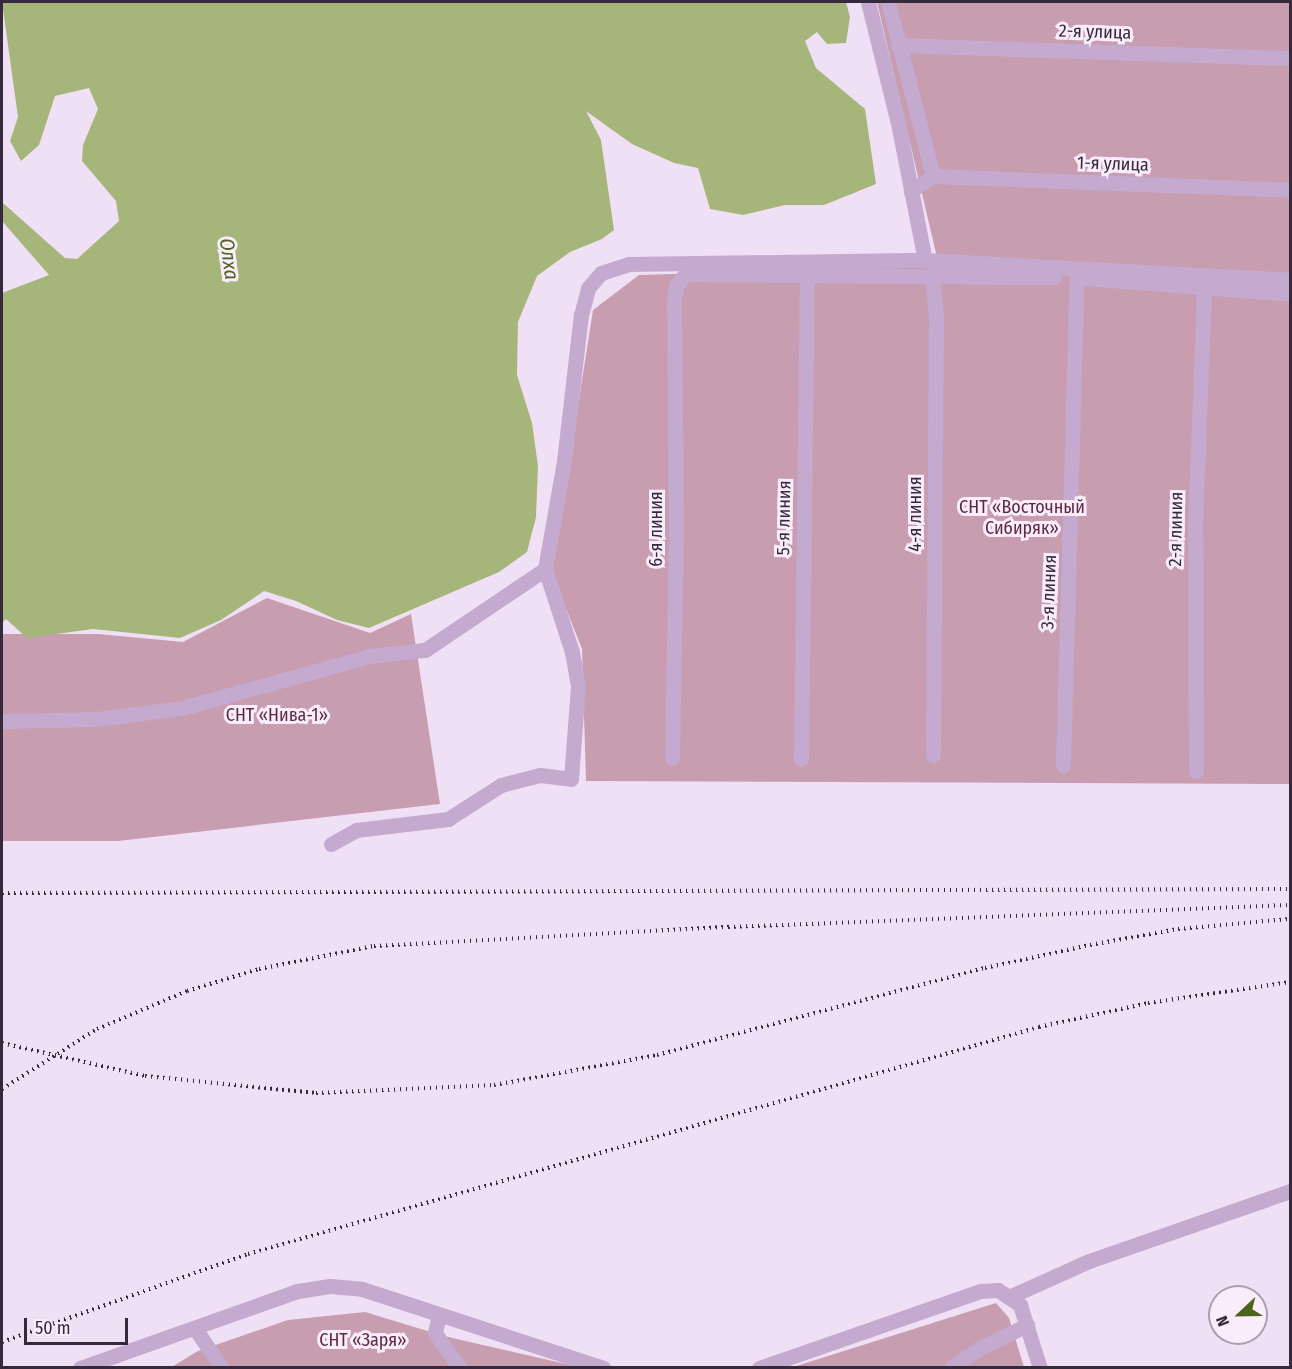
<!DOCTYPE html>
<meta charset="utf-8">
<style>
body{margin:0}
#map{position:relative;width:1292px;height:1369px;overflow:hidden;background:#f0e0f5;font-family:"Fira Sans Condensed",sans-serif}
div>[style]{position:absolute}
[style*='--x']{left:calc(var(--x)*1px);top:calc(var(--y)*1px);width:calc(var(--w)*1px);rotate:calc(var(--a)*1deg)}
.green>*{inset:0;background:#c79daf}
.water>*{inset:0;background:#a6b67b}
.minor>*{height:15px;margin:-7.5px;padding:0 7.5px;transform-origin:7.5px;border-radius:7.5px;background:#c4aacf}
.rail>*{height:4px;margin-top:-2px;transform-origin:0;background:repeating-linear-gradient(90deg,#342a3c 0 1.5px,transparent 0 6px)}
span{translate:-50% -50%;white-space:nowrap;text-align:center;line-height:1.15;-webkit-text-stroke:6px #f9edfc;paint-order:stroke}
.street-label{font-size:18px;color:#342a3c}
.park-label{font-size:18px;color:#5d2b3f}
.water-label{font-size:20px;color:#4d631a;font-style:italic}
.frame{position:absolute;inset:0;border:3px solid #342a3c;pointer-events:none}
.north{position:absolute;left:1208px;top:1285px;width:60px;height:60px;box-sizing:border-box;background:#f9edfc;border:2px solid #aa9faf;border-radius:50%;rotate:248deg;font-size:16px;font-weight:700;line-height:24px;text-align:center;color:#342a3c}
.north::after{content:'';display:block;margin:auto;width:21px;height:27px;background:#4d631a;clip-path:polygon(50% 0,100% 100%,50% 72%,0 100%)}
.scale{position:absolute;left:24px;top:1318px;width:104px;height:27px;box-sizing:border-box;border:3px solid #342a3c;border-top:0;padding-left:8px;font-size:18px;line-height:21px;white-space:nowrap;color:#342a3c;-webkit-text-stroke:4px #f9edfc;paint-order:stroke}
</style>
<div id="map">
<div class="green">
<div style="clip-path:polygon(877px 2px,1290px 2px,1290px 784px,586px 781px,582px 649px,552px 573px,593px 310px,639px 275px,939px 266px)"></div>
<div style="clip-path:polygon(267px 598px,370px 633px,411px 614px,440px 804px,118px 841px,2px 841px,2px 634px,98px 634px,183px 642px)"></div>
<div style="clip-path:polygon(996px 1303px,1009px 1318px,1024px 1367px,790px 1368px)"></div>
<div style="clip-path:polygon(365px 1312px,444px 1336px,579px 1367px,170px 1368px,198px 1351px,288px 1320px)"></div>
</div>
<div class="water">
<div style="clip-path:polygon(2px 2px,846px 2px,850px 17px,846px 43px,827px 44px,817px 32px,805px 41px,816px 68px,865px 109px,876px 184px,824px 205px,785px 205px,743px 215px,710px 209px,698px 168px,674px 163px,632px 144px,586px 111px,601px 140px,614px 230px,602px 239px,570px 252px,537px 276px,518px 322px,517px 375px,532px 423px,538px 466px,536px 517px,527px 552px,499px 572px,369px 628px,337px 620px,296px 601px,264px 591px,221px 620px,180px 638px,93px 629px,27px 638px,6px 619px,2px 623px,2px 293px,49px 275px,2px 221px,3px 203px,65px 258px,77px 259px,119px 221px,116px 201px,82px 161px,83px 145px,98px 109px,89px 88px,55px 96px,39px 145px,21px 161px,10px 141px,18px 117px)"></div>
</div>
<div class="minor">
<div style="--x:868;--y:2;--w:125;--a:76.1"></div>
<div style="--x:898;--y:123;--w:140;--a:78.9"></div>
<div style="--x:888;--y:2;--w:180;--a:75.5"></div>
<div style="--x:933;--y:176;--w:27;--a:146"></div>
<div style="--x:898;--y:45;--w:392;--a:1.9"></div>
<div style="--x:933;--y:176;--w:357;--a:2.2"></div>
<div style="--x:932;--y:274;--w:43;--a:84.7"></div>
<div style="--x:936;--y:317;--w:438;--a:90.4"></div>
<div style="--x:1084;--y:278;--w:207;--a:4.4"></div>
<div style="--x:2;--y:721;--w:95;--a:-1.2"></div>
<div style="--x:97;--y:719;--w:86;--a:-7.4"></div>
<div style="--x:182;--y:708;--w:194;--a:-15.5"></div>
<div style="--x:369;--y:656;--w:56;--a:-6.1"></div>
<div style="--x:425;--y:650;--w:145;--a:-34"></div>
<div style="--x:672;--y:758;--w:228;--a:-89"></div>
<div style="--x:676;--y:530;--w:230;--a:-90.5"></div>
<div style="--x:674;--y:300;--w:14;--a:-82"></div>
<div style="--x:676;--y:286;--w:15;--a:-53"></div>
<div style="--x:685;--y:274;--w:369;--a:0.5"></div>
<div style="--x:801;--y:759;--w:482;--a:-89.3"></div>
<div style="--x:1063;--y:765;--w:488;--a:-88.4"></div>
<div style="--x:1196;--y:771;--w:245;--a:-90.2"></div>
<div style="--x:1195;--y:526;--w:238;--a:-87.8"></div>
<div style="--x:331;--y:844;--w:29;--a:-29"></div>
<div style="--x:356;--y:830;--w:93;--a:-6.8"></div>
<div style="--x:448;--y:819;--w:63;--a:-32.7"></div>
<div style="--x:501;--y:785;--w:40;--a:-14.4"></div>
<div style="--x:540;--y:775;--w:31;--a:7"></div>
<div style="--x:571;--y:779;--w:93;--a:-85.7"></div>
<div style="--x:578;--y:686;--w:35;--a:-100"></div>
<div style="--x:572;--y:652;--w:87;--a:-108"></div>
<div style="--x:545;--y:569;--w:110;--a:-80"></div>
<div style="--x:564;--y:461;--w:147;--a:-83.4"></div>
<div style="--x:581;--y:315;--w:28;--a:-75"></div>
<div style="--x:588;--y:288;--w:20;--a:-49"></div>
<div style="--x:601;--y:273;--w:28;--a:-18"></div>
<div style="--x:628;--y:264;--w:297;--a:-0.8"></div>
<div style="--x:925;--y:260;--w:366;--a:3.1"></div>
<div style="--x:1011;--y:1296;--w:85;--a:-24.2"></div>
<div style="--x:1089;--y:1261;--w:213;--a:-19.2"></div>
<div style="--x:439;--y:1315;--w:18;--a:103"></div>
<div style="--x:435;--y:1333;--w:43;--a:54.5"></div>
<div style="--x:196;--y:1330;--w:46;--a:55.6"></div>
<div style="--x:80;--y:1368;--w:231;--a:-19.5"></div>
<div style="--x:298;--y:1291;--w:32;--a:-9"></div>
<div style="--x:330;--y:1286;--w:32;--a:5"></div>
<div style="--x:362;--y:1289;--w:254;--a:18.1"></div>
<div style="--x:759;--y:1368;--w:234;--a:-19.2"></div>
<div style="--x:980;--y:1291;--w:18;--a:-3"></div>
<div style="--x:998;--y:1290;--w:27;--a:34"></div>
<div style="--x:1020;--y:1305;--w:66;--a:72.4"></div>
<div style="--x:951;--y:1368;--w:33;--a:-35"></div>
<div style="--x:978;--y:1349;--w:55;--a:-26.1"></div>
</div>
<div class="rail">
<div style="--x:2;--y:893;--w:1288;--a:-0.18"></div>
<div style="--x:2;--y:1043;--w:147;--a:13"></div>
<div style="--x:145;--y:1076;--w:172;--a:5.7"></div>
<div style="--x:316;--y:1093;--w:178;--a:-2.6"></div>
<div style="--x:494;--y:1085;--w:166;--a:-10.4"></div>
<div style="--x:657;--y:1055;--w:339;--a:-14.9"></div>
<div style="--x:985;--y:968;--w:107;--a:-12.4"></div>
<div style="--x:1090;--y:945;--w:89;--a:-10.3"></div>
<div style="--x:1178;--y:929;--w:112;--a:-5.1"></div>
<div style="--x:2;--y:1089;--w:112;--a:-32.3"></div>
<div style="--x:97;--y:1029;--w:98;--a:-22.9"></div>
<div style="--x:187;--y:991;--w:75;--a:-17"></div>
<div style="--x:259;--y:969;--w:117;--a:-11.3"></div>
<div style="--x:374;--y:946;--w:355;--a:-3.1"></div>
<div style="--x:728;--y:927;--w:562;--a:-2.24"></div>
<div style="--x:2;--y:1342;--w:261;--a:-19.7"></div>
<div style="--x:248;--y:1254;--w:823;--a:-16.01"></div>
<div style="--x:1039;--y:1027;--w:112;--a:-12.4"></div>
<div style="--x:1148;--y:1003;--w:144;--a:-8.4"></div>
</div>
<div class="street-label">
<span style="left:1095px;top:32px;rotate:2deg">2-я улица</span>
<span style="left:1113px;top:164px;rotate:2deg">1-я улица</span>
<span style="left:915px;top:514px;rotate:-90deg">4-я линия</span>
<span style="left:784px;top:518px;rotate:-89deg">5-я линия</span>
<span style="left:656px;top:529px;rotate:-90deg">6-я линия</span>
<span style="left:1176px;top:529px;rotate:-89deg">2-я линия</span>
<span style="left:1049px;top:592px;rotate:-88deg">3-я линия</span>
</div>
<div class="park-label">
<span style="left:1022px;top:518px">СНТ «Восточный<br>Сибиряк»</span>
<span style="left:277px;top:715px">СНТ «Нива-1»</span>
<span style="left:363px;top:1340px">СНТ «Заря»</span>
</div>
<div class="water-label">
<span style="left:229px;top:259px;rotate:82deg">Олха</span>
</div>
<div class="frame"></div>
<div class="north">N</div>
<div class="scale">50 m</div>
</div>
